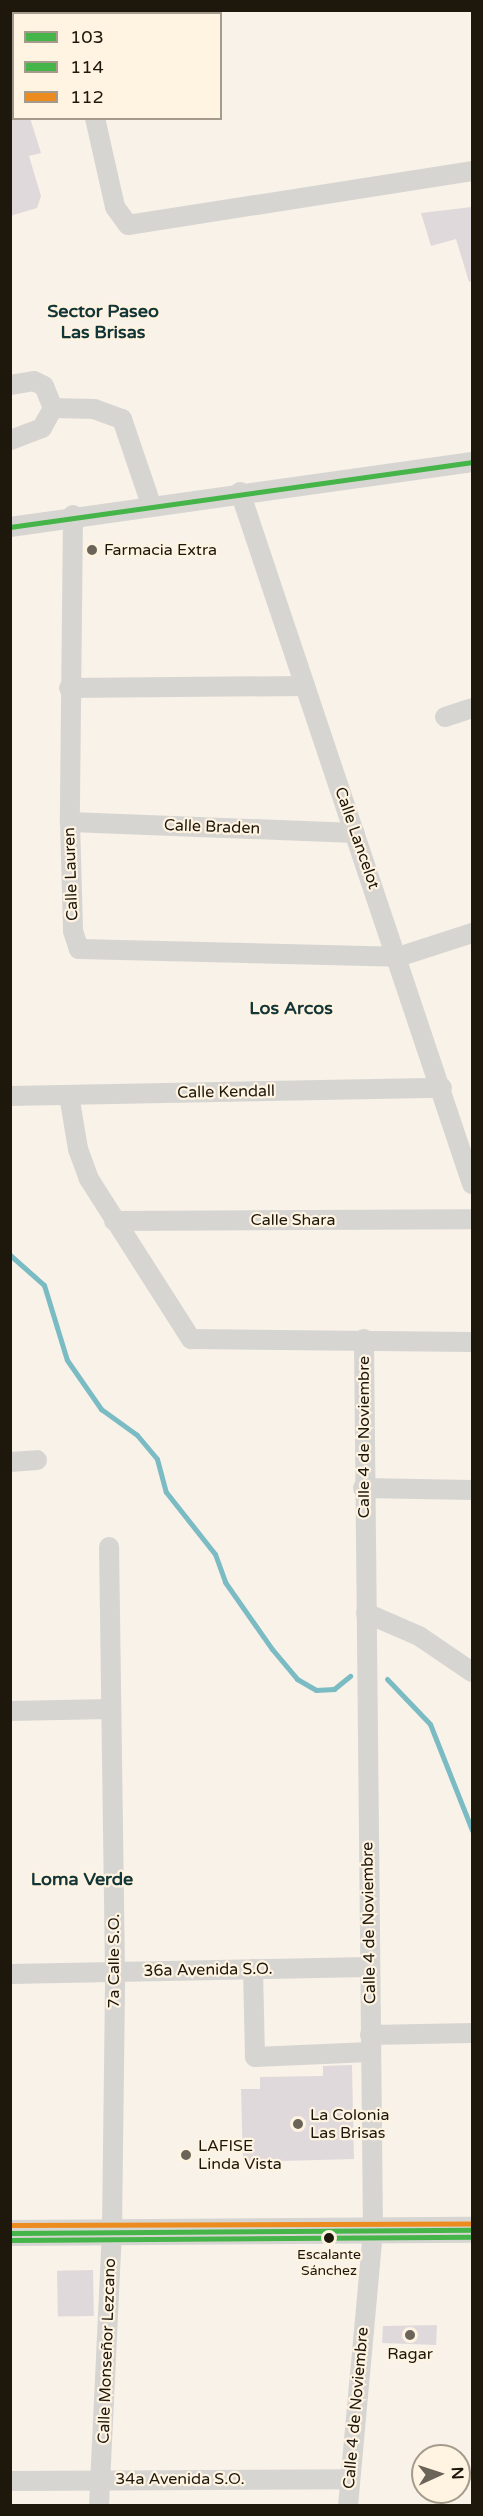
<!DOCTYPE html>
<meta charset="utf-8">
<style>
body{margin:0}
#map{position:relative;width:483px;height:2516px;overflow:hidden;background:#f8f2e8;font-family:"Varela Round",sans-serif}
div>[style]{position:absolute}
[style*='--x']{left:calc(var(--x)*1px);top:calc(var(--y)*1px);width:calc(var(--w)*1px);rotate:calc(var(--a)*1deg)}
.stream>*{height:5px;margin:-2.5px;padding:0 2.5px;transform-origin:2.5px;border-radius:2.5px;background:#7bbbc3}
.building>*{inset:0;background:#e0d9db;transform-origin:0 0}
.minor>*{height:20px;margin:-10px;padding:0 10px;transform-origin:10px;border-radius:10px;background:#d7d5d2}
.major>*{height:26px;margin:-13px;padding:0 13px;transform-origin:13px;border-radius:13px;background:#d7d5d2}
.bus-1>*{height:4.5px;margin:-2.25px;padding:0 2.25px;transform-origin:2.25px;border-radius:2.25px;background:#45b549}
.bus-2>*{height:4.5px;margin:-2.25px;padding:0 2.25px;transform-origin:2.25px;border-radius:2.25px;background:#45b549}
.bus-3>*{height:4.5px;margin:-2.25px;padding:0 2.25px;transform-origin:2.25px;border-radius:2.25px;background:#ec8c1e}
.dots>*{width:16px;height:16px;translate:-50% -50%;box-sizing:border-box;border:3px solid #fff3e1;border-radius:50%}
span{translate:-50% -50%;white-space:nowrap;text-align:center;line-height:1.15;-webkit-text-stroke:4.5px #fff3e1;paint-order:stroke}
.bus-label{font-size:14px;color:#1d170c}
.poi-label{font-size:16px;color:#1d170c}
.left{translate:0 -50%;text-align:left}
.street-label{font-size:16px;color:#1d170c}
.neighbourhood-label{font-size:18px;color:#123537;font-weight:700}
.frame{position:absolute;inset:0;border:12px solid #1d170c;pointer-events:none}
.legend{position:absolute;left:12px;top:12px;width:210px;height:108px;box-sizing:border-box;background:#fff3e1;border:2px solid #a59b8c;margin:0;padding:8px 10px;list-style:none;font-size:18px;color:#1d170c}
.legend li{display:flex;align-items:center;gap:12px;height:30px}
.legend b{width:30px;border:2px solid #a59b8c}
.north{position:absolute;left:411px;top:2444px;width:60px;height:60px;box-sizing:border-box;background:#fff3e1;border:2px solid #a59b8c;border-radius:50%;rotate:87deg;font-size:16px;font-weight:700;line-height:24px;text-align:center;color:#1d170c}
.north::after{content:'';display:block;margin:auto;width:21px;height:27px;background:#6a6459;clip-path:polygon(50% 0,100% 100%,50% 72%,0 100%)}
</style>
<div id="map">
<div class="stream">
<div style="--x:10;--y:1255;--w:45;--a:41.4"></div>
<div style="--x:44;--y:1285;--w:78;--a:73"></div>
<div style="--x:67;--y:1360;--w:60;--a:55.2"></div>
<div style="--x:101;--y:1409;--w:44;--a:35.8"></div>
<div style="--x:137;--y:1435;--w:31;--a:50"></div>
<div style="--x:157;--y:1459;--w:34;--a:75"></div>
<div style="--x:166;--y:1492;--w:79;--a:51.7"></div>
<div style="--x:215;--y:1554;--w:30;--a:70"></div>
<div style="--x:225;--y:1582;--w:82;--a:55"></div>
<div style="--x:272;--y:1649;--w:39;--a:50"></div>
<div style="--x:297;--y:1679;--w:22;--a:30"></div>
<div style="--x:316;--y:1690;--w:18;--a:-3"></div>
<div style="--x:334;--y:1689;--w:21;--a:-39"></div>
<div style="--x:387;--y:1679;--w:62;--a:46.3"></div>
<div style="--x:430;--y:1724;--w:114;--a:68.4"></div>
</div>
<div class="building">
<div style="clip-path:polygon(10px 118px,30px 118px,41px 153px,29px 156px,41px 196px,37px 208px,10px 216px)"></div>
<div style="clip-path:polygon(472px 207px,472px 281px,469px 282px,456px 239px,431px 246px,421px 213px)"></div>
<div style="clip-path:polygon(352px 2065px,354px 2159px,243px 2162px,241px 2089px,260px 2089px,260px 2077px,323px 2076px,323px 2066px)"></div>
<div style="left:93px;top:2270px;width:46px;height:36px;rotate:89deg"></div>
<div style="clip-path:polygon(437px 2325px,436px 2345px,382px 2343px,383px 2326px)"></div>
</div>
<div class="minor">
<div style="--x:71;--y:10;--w:4;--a:76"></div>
<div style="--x:95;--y:118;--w:91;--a:77.3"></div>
<div style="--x:115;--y:207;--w:22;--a:54"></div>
<div style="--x:128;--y:225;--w:348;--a:-8.9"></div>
<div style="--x:10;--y:385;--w:24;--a:-9"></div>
<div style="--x:34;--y:381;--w:11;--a:27"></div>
<div style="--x:44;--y:386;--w:24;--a:68"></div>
<div style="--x:53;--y:408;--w:23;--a:119"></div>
<div style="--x:42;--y:428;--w:34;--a:159"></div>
<div style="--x:53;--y:408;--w:41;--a:1.4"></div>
<div style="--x:94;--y:409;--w:30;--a:20"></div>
<div style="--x:122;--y:419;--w:90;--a:71.2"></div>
<div style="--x:240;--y:492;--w:730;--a:71.47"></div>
<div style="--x:73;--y:515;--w:307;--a:90.6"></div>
<div style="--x:70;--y:822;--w:109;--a:88.4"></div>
<div style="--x:73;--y:931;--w:19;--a:72"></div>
<div style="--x:79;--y:949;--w:319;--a:1.4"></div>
<div style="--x:398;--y:957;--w:78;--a:-18"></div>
<div style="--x:10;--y:527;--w:467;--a:-8"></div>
<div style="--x:69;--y:688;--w:236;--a:-0.5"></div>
<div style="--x:445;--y:717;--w:28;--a:-18"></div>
<div style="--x:70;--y:822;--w:285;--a:2.2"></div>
<div style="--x:69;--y:1095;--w:55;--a:80.5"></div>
<div style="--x:78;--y:1149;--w:32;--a:70"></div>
<div style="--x:89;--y:1179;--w:190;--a:57.5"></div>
<div style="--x:191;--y:1339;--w:281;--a:0.6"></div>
<div style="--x:10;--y:1096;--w:432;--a:-1.1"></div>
<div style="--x:114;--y:1221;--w:358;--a:-0.3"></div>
<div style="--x:10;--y:1462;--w:27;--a:-4"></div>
<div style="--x:363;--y:1488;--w:109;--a:1.1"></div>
<div style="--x:366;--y:1613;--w:58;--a:23.5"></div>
<div style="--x:419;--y:1636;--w:64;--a:34.2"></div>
<div style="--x:10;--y:1711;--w:100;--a:-1.1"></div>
<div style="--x:253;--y:1969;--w:88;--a:88.7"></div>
<div style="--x:255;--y:2057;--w:115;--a:-2.5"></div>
<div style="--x:10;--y:1974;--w:359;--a:-1.1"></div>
<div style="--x:370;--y:2035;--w:102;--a:-1.1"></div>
<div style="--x:10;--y:2481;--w:340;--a:-0.3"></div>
<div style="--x:99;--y:2506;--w:275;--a:-87.3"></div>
<div style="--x:112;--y:2231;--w:259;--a:-89.3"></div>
<div style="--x:115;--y:1972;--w:425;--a:-90.8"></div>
<div style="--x:348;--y:2506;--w:277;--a:-84.8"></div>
<div style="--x:373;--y:2230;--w:891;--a:-90.58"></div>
</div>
<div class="major">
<div style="--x:10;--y:2233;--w:462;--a:-0.4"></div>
</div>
<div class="bus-1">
<div style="--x:10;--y:527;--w:467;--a:-8"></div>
<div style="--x:10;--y:2233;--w:462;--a:-0.4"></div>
</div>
<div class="bus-2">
<div style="--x:10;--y:2240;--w:462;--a:-0.4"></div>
</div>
<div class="bus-3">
<div style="--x:10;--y:2225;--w:462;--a:-0.2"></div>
</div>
<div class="dots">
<div style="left:92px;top:550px;background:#6a6459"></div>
<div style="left:298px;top:2124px;background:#6a6459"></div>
<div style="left:186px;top:2155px;background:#6a6459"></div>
<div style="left:329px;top:2238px;background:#1d170c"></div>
<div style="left:410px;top:2335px;background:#6a6459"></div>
</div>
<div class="bus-label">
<span style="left:329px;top:2263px">Escalante<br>Sánchez</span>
</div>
<div class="poi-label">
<span class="left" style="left:104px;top:550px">Farmacia Extra</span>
<span class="left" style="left:310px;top:2124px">La Colonia<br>Las Brisas</span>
<span class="left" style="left:198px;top:2155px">LAFISE<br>Linda Vista</span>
<span style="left:410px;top:2354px">Ragar</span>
</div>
<div class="street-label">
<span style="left:212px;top:827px;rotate:2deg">Calle Braden</span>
<span style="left:357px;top:838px;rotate:71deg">Calle Lancelot</span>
<span style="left:71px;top:874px;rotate:-92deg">Calle Lauren</span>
<span style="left:226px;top:1092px;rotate:-1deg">Calle Kendall</span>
<span style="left:293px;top:1220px">Calle Shara</span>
<span style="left:364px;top:1437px;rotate:-90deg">Calle 4 de Noviembre</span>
<span style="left:369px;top:1923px;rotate:-91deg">Calle 4 de Noviembre</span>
<span style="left:114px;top:1961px;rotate:-90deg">7a Calle S.O.</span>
<span style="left:208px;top:1970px;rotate:-1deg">36a Avenida S.O.</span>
<span style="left:107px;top:2351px;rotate:-88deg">Calle Monseñor Lezcano</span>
<span style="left:356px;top:2408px;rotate:-85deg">Calle 4 de Noviembre</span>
<span style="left:180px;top:2479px">34a Avenida S.O.</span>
</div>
<div class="neighbourhood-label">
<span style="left:103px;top:322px">Sector Paseo<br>Las Brisas</span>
<span style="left:291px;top:1008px">Los Arcos</span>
<span style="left:82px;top:1879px">Loma Verde</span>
</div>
<div class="frame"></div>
<ul class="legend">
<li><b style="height:8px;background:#45b549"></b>103</li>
<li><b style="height:8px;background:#45b549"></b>114</li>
<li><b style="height:8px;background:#ec8c1e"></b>112</li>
</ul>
<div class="north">N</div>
</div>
